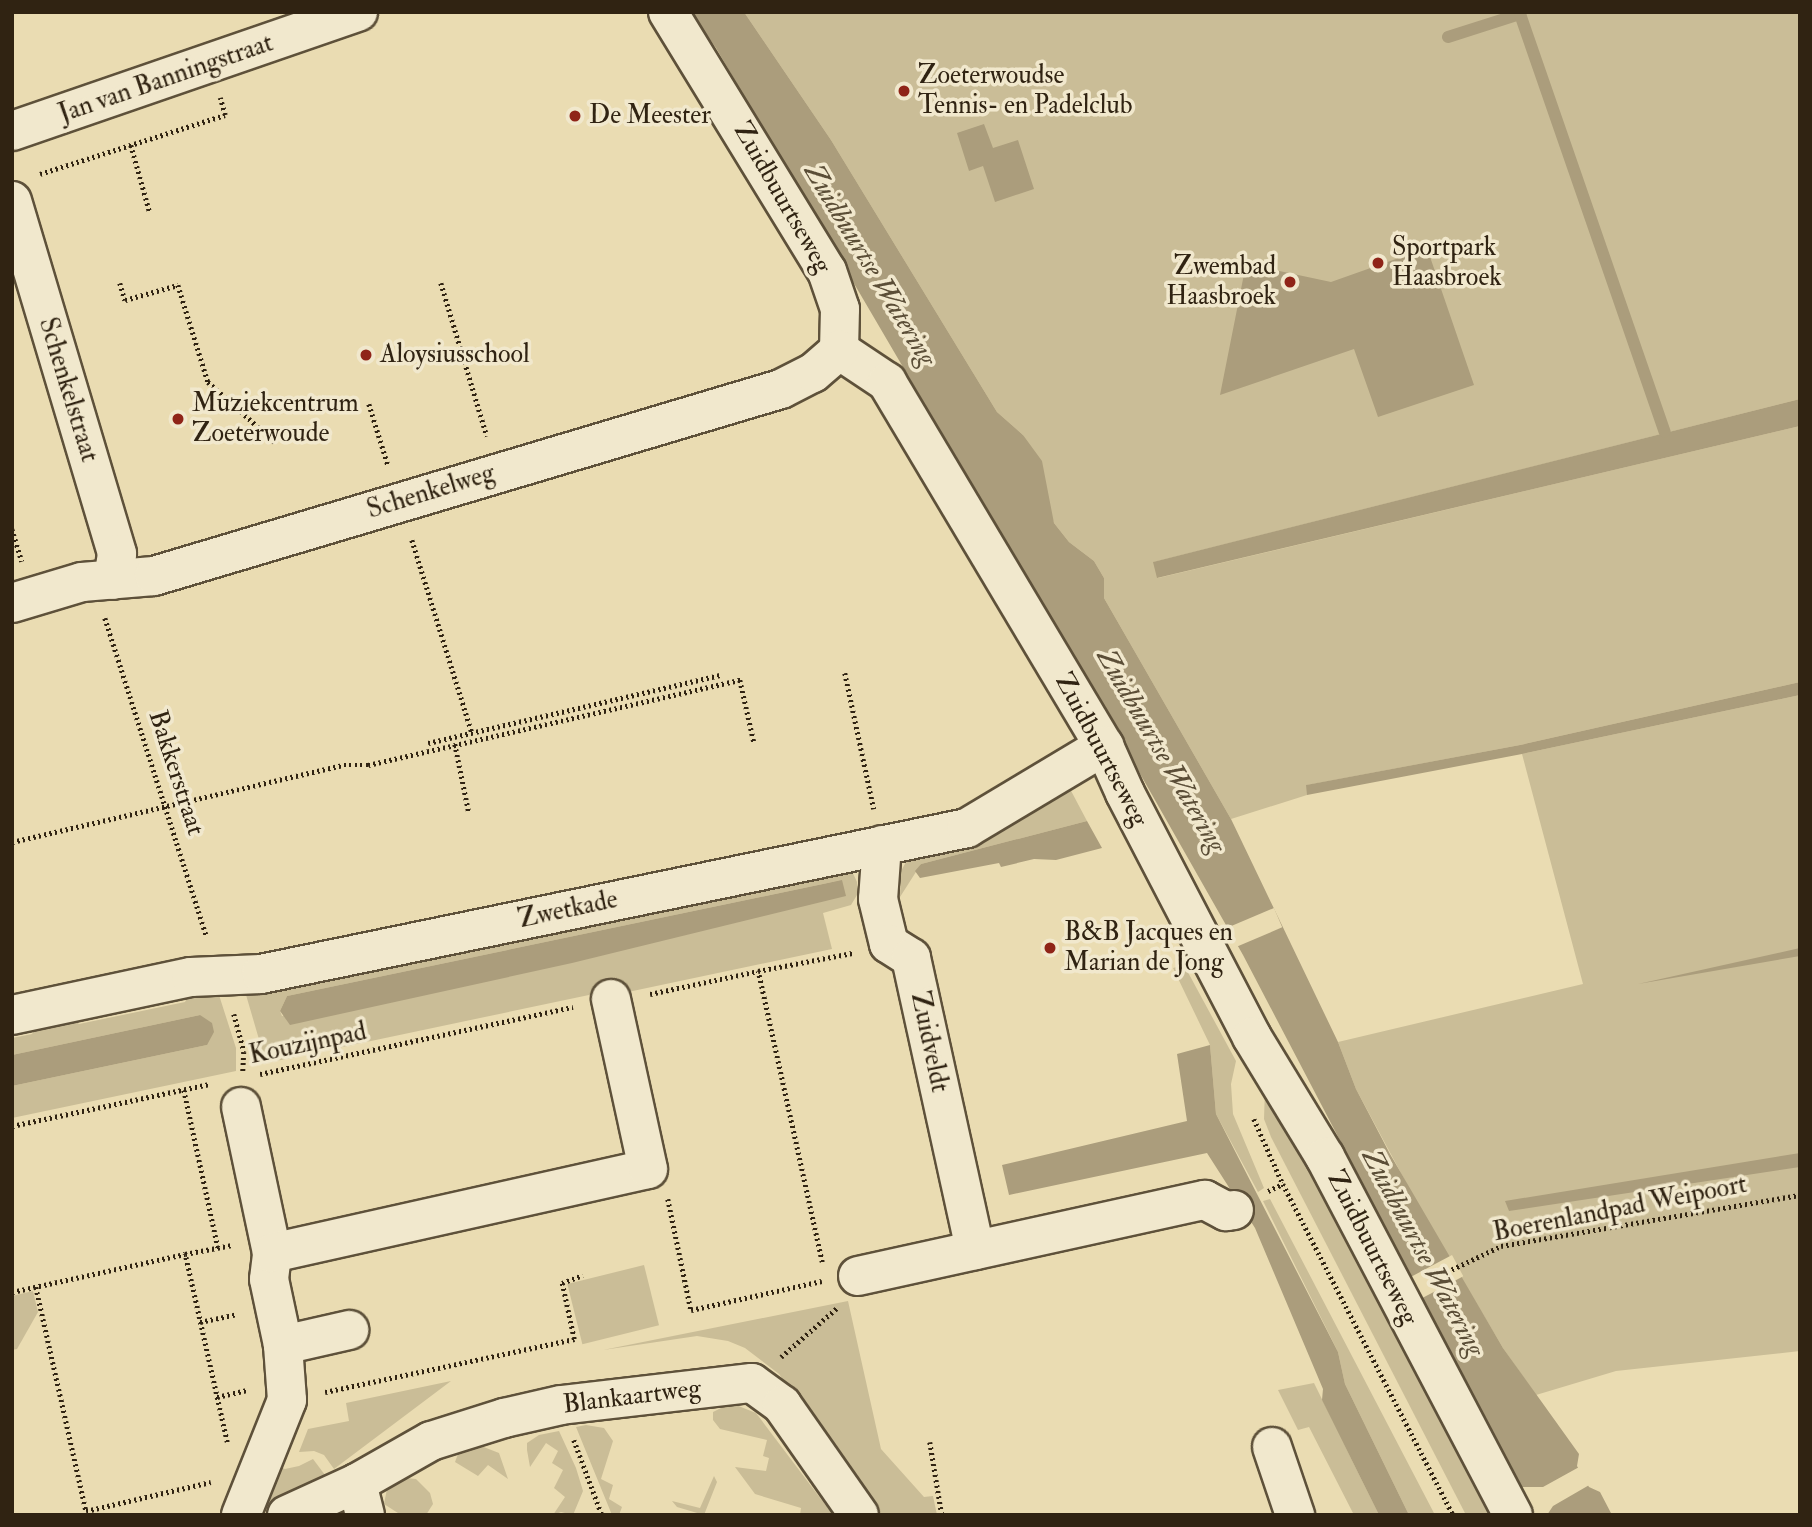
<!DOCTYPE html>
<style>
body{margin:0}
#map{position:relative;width:1812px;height:1527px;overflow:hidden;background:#eadcb2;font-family:"IM FELL Double Pica",serif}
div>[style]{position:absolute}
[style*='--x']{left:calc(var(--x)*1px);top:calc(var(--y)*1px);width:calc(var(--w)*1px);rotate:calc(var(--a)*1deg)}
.green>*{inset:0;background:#cabd97;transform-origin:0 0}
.water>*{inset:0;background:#ab9d7c}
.pier>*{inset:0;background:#eadcb2;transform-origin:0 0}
.stream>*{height:12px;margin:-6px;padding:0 6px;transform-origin:6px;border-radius:6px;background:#ab9d7c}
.path>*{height:4.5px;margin-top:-2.25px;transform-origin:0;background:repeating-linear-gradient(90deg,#302312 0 2px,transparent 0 5.5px)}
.roads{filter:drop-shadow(2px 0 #5e513a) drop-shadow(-2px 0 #5e513a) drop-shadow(0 2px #5e513a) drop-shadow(0 -2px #5e513a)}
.minor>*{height:38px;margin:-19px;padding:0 19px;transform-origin:19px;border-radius:19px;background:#f1e8cd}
.dots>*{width:19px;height:19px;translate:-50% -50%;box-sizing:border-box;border:4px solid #f1e8cd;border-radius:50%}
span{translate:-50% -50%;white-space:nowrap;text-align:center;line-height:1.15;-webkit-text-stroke:7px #f1e8cd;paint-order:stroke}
.poi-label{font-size:26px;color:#302312}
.left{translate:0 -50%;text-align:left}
.right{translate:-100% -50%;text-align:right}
.street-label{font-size:26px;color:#302312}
.water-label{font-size:28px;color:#5b4e37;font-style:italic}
.frame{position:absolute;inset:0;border:14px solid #302312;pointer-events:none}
</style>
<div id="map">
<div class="green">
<div style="clip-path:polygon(744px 12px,1800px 12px,1800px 399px,1154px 562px,1158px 578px,1800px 426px,1800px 682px,1520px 745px,1307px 785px,1307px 795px,1231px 819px,1104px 598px,1104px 578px,1094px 561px,1069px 542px,1054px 523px,1023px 435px,997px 412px,831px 140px)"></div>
<div style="clip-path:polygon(1800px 695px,1800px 1351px,1616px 1371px,1536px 1395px,1503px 1348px,1417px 1203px,1356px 1089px,1338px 1042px,1583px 984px,1522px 754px)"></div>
<div style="clip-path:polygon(1069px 787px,1087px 821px,921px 864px,900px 897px,901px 871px,911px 853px)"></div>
<div style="clip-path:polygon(evenodd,851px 869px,857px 882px,857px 895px,851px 905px,823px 913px,832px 949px,628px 992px,627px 987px,262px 1064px,263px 1053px,244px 988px,851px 869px,842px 880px,282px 1016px,280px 1011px,287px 996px,842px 880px)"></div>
<div style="clip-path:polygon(1184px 965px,1236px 1061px,1231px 1084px,1233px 1114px,1264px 1188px,1258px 1192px,1216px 1114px,1210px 1045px,1173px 968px)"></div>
<div style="clip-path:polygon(192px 987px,219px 995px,236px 1048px,236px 1071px,12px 1118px,12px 1086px,207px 1045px,200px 1015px,12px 1055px,12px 1038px,32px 1034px,41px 1019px,66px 1014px,79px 1024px,185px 1002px)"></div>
<div style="clip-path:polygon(1265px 1089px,1386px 1316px,1491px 1515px,1466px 1515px,1271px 1137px,1264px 1119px)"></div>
<div style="clip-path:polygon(1270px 1199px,1435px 1515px,1409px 1515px,1345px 1384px,1338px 1352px,1263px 1201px)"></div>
<div style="left:644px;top:1265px;width:62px;height:79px;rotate:76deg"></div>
<div style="clip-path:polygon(33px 1291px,38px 1312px,17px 1349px,12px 1350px,12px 1296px)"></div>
<div style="clip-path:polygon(848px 1301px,881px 1449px,924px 1497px,933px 1496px,937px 1515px,882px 1515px,779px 1374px,745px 1348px,728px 1341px,697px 1336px,603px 1350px)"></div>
<div style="clip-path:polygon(451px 1381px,334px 1469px,324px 1455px,314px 1451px,299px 1452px,308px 1429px,349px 1421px,346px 1403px)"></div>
<div style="clip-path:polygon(1314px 1383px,1379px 1515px,1354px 1515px,1309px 1427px,1298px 1430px,1278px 1390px)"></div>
<div style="clip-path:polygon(731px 1403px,756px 1413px,833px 1515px,800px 1515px,801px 1508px,755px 1494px,735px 1467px,766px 1471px,769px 1458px,763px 1456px,767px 1440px,720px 1429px,713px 1420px,713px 1412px)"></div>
<div style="clip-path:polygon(586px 1425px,604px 1428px,613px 1441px,601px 1479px,613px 1485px,609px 1499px,622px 1507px,619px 1515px,612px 1515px,576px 1427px)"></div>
<div style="clip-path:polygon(559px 1431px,576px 1468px,583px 1491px,573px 1515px,561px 1512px,553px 1515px,565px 1497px,554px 1488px,563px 1470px,552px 1463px,558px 1451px,546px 1443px,530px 1467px,527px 1450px,527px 1443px,539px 1435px)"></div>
<div style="clip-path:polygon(481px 1446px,499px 1453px,508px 1479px,488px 1465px,478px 1476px,455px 1462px,458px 1454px)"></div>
<div style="clip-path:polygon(313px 1459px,325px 1475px,279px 1503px,271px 1504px,268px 1499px,278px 1466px,285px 1469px,299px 1466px)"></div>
<div style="clip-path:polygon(714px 1476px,717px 1482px,704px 1515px,677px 1507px,672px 1501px,700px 1508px)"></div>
<div style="clip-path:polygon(406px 1478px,416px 1479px,430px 1493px,433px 1504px,426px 1515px,401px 1515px,384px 1504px,387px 1489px,393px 1482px)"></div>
</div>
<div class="water">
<div style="clip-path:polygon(691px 12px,744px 12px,831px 140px,997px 412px,1023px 435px,1042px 461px,1054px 523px,1069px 542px,1094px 561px,1104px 578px,1104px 598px,1231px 819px,1338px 1042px,1356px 1089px,1390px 1154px,1503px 1348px,1579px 1454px,1577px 1466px,1589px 1487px,1600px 1492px,1612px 1515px,1536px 1515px,1243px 955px,1101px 705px,716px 48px)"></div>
<div style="clip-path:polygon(984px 124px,993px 148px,1018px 140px,1034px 189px,995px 202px,983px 166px,969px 171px,957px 133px)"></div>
<div style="clip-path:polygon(1427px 248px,1474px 385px,1378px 417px,1354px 349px,1220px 395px,1246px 264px,1331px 282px)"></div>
<div style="clip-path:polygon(1800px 399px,1800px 426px,1157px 578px,1153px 562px)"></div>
<div style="clip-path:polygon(1800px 682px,1800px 695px,1522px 754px,1307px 795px,1306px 785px,1520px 745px)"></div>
<div style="clip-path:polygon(1087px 821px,1102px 848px,1056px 860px,1034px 859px,1001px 867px,999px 863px,920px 878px,915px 871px,921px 864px)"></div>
<div style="clip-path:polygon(842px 880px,846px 896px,572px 963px,290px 1025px,280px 1011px,287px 996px)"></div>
<div style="clip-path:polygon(1800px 948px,1800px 956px,1638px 984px)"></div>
<div style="clip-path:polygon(200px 1015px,212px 1023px,214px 1032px,207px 1045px,12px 1086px,12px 1055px)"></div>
<div style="clip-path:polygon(1210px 1045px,1216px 1114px,1338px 1352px,1345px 1384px,1409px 1515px,1379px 1515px,1322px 1400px,1323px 1389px,1255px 1228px,1207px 1153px,1009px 1195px,1002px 1165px,1187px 1121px,1177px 1054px)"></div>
<div style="clip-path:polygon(1800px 1153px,1800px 1167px,1509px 1211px,1505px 1201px)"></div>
</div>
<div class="pier">
<div style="left:1274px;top:908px;width:21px;height:54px;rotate:67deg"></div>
<div style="left:1452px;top:1255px;width:24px;height:50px;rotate:62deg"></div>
<div style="clip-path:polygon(1581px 1466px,1591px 1484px,1553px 1506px,1547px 1515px,1536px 1515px,1521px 1487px,1543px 1487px)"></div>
</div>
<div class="stream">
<div style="--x:1448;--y:37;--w:76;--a:-17.7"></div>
<div style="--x:1520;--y:14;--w:442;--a:70.9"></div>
</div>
<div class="path">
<div style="--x:131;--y:145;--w:71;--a:74.4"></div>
<div style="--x:40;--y:174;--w:194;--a:-17.7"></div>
<div style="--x:225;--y:115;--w:18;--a:-106"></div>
<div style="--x:120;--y:283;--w:18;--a:74"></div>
<div style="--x:125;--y:300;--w:55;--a:-15.8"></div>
<div style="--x:178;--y:285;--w:102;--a:72.8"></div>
<div style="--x:208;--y:382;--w:93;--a:41.9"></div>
<div style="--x:441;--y:283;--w:160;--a:73.3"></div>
<div style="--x:369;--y:404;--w:64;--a:72.7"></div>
<div style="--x:12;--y:529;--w:34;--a:73"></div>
<div style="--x:412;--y:540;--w:202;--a:72.7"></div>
<div style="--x:105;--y:618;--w:335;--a:72.3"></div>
<div style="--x:845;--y:673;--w:139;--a:78"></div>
<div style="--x:428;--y:743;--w:301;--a:-13.1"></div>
<div style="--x:455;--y:744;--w:70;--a:78.5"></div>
<div style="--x:12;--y:842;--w:341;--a:-13.1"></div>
<div style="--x:344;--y:765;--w:24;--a:0"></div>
<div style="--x:368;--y:765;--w:382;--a:-12.9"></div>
<div style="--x:740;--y:680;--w:64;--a:77.3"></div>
<div style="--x:650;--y:994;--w:110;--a:-12"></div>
<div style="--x:234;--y:1014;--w:39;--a:75"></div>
<div style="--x:244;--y:1052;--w:19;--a:93"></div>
<div style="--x:260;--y:1074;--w:320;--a:-12.1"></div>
<div style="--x:184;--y:1090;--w:161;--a:77.8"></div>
<div style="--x:1254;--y:1119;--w:71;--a:66"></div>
<div style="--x:1283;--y:1184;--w:372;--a:62.8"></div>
<div style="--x:12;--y:1126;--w:202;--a:-12"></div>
<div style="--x:1268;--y:1191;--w:17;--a:-25"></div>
<div style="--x:668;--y:1199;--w:113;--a:78.3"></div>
<div style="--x:691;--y:1310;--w:134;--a:-12.5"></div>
<div style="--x:822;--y:1262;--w:298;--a:-102.4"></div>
<div style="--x:758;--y:971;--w:96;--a:-10.8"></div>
<div style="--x:1432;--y:1279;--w:76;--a:-25.6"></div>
<div style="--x:1501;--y:1246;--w:303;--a:-9.7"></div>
<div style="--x:36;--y:1287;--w:230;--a:77.4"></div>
<div style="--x:12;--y:1292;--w:177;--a:-12.4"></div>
<div style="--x:200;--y:1322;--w:38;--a:-12"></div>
<div style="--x:781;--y:1357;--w:76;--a:-41.3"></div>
<div style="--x:325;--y:1392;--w:255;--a:-12"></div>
<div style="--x:574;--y:1339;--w:57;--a:-102.1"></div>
<div style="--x:562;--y:1283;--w:22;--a:-21"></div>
<div style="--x:217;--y:1397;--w:31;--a:-13"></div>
<div style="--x:574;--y:1440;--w:80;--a:69.5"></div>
<div style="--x:227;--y:1442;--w:193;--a:-102.6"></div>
<div style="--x:185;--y:1254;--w:48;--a:-10.8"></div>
<div style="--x:930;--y:1442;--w:74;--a:80.7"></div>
<div style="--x:87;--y:1515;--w:4;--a:-104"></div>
<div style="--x:86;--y:1511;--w:128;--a:-13.1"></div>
</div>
<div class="roads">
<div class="minor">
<div style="--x:668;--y:12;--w:304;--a:58.5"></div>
<div style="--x:827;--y:271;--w:40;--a:71.1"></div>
<div style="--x:840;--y:309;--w:41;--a:91.4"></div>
<div style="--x:839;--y:350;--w:58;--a:33.7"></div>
<div style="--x:887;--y:382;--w:424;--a:59.2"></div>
<div style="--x:1104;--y:746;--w:51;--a:65.9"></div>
<div style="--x:1125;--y:793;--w:275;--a:62.5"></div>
<div style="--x:1252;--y:1037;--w:140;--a:58.7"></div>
<div style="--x:1325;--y:1157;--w:404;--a:62.3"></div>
<div style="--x:12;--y:131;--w:366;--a:-19"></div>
<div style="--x:12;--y:201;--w:368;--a:73.4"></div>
<div style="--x:117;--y:554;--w:26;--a:99"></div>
<div style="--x:12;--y:603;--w:73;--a:-16.7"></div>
<div style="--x:82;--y:582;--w:72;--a:-4.8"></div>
<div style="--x:154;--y:576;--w:654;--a:-16.61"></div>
<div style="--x:781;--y:389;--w:36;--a:-27"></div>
<div style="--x:813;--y:373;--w:35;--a:-41"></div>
<div style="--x:882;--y:845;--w:54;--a:94.2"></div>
<div style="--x:878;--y:899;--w:46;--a:76.3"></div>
<div style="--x:889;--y:944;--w:26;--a:32"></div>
<div style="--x:911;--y:958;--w:299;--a:77.6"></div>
<div style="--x:12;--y:1015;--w:183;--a:-12"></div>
<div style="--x:191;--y:977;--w:70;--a:-2.5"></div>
<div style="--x:261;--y:974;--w:721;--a:-11.68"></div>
<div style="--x:967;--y:828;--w:160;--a:-30.9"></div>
<div style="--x:241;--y:1107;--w:149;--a:78"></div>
<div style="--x:858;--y:1276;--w:355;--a:-12.4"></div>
<div style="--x:1205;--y:1200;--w:24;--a:28"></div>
<div style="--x:1226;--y:1211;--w:8;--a:-7"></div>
<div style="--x:283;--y:1345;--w:68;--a:-12.8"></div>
<div style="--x:1272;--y:1447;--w:72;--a:71.3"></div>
<div style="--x:357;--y:1483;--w:33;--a:76"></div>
<div style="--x:241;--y:1515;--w:124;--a:-68.2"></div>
<div style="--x:287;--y:1400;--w:55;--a:-94.2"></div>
<div style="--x:283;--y:1345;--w:67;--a:-102"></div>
<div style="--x:269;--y:1279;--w:26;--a:-83"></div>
<div style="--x:272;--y:1253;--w:385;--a:-12.6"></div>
<div style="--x:648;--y:1169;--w:174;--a:-102.3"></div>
<div style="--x:287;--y:1515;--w:77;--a:-24.6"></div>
<div style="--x:357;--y:1483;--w:85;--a:-29.6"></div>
<div style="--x:431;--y:1441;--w:77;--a:-17.5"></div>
<div style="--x:504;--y:1418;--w:58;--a:-12.8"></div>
<div style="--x:561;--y:1405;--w:192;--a:-6.6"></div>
<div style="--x:752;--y:1383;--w:37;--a:36"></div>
<div style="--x:782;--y:1405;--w:134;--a:55"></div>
</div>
</div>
<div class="dots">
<div style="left:904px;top:91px;background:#8f2418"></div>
<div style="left:575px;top:116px;background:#8f2418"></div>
<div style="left:1378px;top:263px;background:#8f2418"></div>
<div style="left:1290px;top:282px;background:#8f2418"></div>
<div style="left:366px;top:355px;background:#8f2418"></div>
<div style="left:178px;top:419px;background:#8f2418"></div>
<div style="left:1050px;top:948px;background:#8f2418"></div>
</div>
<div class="poi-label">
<span class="left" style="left:918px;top:91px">Zoeterwoudse<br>Tennis- en Padelclub</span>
<span class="left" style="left:589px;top:116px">De Meester</span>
<span class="left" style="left:1392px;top:263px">Sportpark<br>Haasbroek</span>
<span class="right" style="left:1276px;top:282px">Zwembad<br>Haasbroek</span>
<span class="left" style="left:380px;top:355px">Aloysiusschool</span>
<span class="left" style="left:192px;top:419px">Muziekcentrum<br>Zoeterwoude</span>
<span class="left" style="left:1064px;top:948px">B&amp;B Jacques en<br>Marian de Jong</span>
</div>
<div class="street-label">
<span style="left:166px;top:79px;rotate:-19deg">Jan van Banningstraat</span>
<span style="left:782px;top:198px;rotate:60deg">Zuidbuurtseweg</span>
<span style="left:68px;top:390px;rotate:73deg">Schenkelstraat</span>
<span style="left:431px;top:492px;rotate:-17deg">Schenkelweg</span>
<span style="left:1101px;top:750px;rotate:62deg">Zuidbuurtseweg</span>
<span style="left:176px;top:773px;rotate:72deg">Bakkerstraat</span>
<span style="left:568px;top:910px;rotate:-12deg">Zwetkade</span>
<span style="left:929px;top:1042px;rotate:78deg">Zuidveldt</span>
<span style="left:308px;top:1044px;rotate:-12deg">Kouzijnpad</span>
<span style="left:1620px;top:1209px;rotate:-11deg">Boerenlandpad Weipoort</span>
<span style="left:1372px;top:1248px;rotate:63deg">Zuidbuurtseweg</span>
<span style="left:632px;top:1397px;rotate:-7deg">Blankaartweg</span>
</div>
<div class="water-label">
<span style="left:870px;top:265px;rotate:59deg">Zuidbuurtse Watering</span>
<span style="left:1161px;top:751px;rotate:60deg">Zuidbuurtse Watering</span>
<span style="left:1423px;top:1253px;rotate:62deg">Zuidbuurtse Watering</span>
</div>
<div class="frame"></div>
</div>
